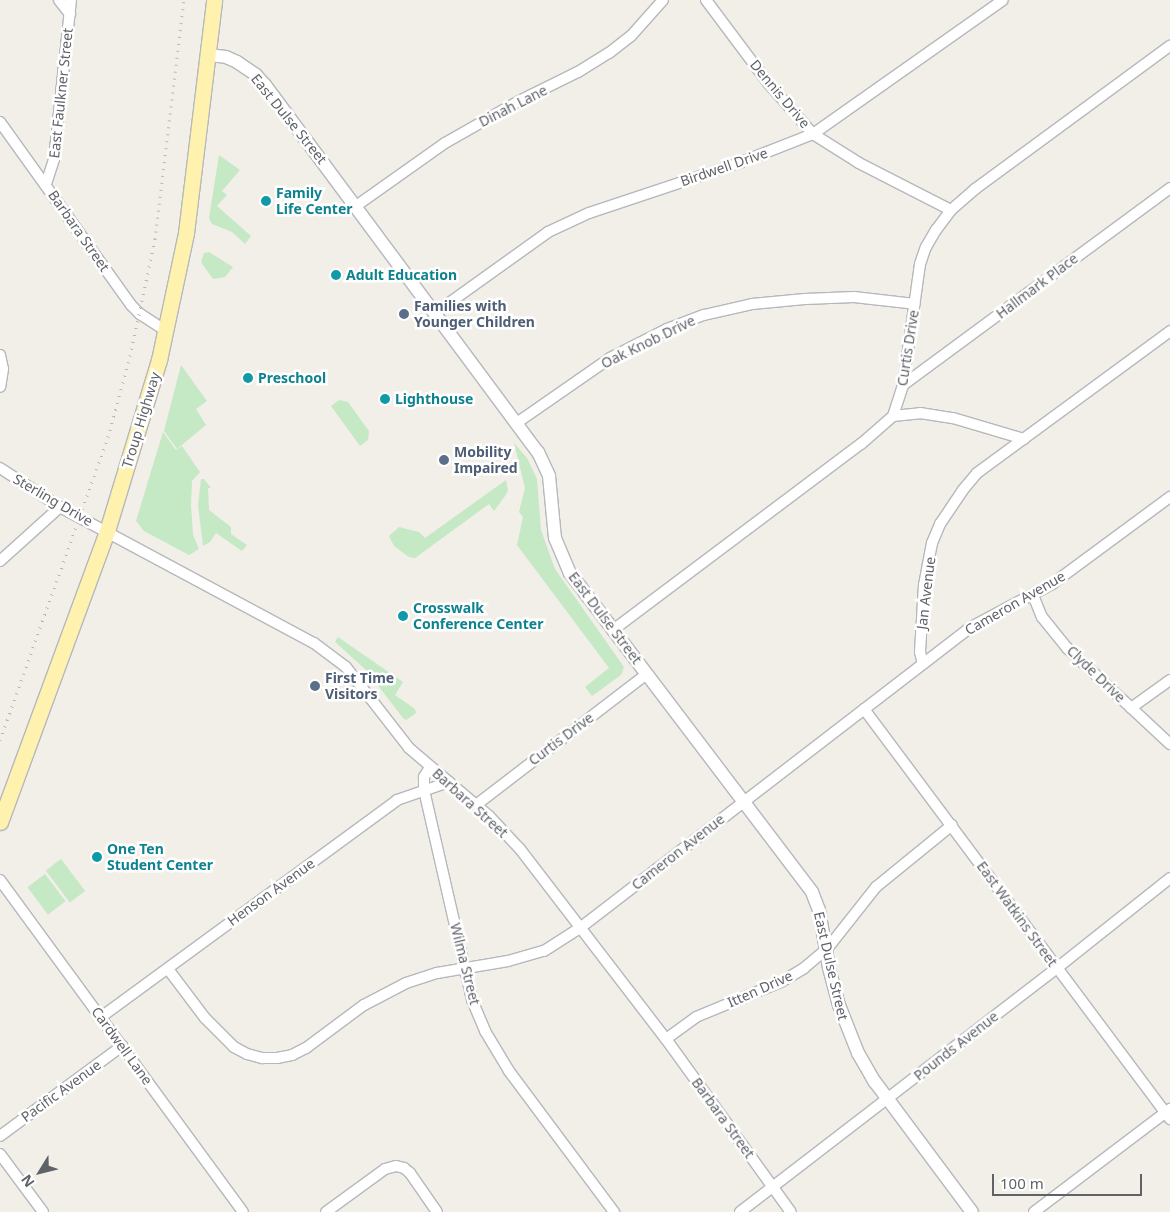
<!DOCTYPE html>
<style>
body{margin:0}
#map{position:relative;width:1170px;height:1212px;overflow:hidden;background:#f1efe8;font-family:"Noto Sans",sans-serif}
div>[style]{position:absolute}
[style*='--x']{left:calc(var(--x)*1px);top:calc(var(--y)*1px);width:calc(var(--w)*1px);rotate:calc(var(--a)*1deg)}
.green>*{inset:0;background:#c5e8c5;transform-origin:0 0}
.roads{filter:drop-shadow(1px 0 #b5b8bc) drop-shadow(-1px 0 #b5b8bc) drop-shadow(0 1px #b5b8bc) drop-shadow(0 -1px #b5b8bc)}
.minor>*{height:10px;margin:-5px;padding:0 5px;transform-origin:5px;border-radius:5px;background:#fff}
.tertiary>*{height:12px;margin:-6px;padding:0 6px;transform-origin:6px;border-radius:6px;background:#fff}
.primary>*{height:15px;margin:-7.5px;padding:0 7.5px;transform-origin:7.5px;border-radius:7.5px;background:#fff2af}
.rail>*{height:3px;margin-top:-1.5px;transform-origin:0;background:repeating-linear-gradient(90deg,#b6b7b8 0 1px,transparent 0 7px)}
.dots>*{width:14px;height:14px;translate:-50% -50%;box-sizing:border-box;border:2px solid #fff;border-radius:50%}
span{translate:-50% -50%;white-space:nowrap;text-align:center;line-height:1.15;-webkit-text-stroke:5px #fff;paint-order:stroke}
.street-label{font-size:14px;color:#5f6368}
.culture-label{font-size:14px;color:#0d838f;font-weight:700}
.left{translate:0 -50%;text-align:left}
.service-label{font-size:14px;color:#4e5e75;font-weight:700}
.north{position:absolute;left:15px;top:1147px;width:50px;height:50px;-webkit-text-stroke:4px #fff;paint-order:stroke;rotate:234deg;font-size:14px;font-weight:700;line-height:20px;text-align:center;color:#5f6368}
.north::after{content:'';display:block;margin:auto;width:18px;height:22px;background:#5f6368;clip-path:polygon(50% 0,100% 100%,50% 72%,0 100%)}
.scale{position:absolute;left:992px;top:1174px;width:150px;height:22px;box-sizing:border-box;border:2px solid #5f6368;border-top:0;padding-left:6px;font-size:15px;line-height:18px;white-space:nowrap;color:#5f6368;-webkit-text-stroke:4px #fff;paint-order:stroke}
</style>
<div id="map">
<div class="green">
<div style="clip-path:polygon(219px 155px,240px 170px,222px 191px,227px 195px,217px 206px,251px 236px,245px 244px,232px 232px,212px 224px,209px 218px)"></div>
<div style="clip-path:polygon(209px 252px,233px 267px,225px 277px,213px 279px,201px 262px,204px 253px)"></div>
<div style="clip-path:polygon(181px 365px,207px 401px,196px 409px,206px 425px,177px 449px,164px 431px)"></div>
<div style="clip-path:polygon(339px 400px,348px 402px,369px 431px,368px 440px,360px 446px,331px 406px)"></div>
<div style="clip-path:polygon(163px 432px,176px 450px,182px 446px,200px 472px,192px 481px,191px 505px,193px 535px,199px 549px,189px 555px,144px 531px,136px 521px)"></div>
<div style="clip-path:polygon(514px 443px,527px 458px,537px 479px,541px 530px,555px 569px,624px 667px,621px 675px,592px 696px,585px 687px,609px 668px,517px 545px,523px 517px,519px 512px,525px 488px)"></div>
<div style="clip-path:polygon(201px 479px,204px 479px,211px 488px,208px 488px,209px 510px,231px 527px,231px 534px,247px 545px,242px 551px,216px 533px,210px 542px,203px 546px,198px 506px)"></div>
<div style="clip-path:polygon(506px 480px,508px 490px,505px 496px,494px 511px,489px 504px,415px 558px,409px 557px,394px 546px,389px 536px,399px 527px,419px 532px,425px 538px)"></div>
<div style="clip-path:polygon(338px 637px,403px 682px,395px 695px,415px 709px,416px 713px,406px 720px,403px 718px,366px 670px,335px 642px)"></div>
<div style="left:61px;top:859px;width:40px;height:19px;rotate:53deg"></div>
<div style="left:45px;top:874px;width:34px;height:22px;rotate:53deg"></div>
</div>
<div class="roads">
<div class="minor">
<div style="--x:59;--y:0;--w:18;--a:52"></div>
<div style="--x:706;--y:0;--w:104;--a:53.2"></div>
<div style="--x:768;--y:83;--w:68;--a:48.6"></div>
<div style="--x:813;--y:134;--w:54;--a:32.2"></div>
<div style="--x:859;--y:163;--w:103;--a:27.1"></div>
<div style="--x:0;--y:122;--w:225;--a:54.4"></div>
<div style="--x:131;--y:305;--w:13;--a:45"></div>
<div style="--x:140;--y:314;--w:31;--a:33"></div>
<div style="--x:46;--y:184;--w:26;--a:-72"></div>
<div style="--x:54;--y:159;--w:160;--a:-83.9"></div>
<div style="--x:356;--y:206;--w:109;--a:-35.3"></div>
<div style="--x:445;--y:143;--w:85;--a:-29.6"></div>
<div style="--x:519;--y:101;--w:66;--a:-26.2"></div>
<div style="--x:578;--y:72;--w:36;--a:-32"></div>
<div style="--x:609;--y:53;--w:28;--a:-38"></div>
<div style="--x:631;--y:36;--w:48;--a:-48.4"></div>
<div style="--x:435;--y:313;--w:139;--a:-35.6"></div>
<div style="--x:548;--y:232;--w:45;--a:-24.9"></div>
<div style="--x:589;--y:213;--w:158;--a:-18.4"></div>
<div style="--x:739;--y:163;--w:79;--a:-21.4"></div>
<div style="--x:813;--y:134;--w:232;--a:-35.2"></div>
<div style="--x:0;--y:355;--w:14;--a:78"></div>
<div style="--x:3;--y:369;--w:18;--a:99"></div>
<div style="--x:903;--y:385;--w:332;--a:-36.4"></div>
<div style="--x:893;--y:416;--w:27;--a:-6"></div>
<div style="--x:920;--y:413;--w:33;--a:9"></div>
<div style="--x:953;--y:418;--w:74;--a:16.5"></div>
<div style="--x:518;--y:422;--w:112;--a:-34.8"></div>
<div style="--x:610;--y:358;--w:64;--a:-27"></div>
<div style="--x:667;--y:329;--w:40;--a:-21"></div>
<div style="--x:704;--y:315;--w:49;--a:-12.9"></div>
<div style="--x:752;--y:304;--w:53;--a:-5.4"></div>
<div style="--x:805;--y:299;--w:49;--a:-2.3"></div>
<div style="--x:854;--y:297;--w:61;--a:6.5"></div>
<div style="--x:0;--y:468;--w:72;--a:33"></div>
<div style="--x:60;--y:507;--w:288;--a:28.2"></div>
<div style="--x:314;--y:643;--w:40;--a:37"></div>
<div style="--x:346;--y:667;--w:103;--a:52.1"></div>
<div style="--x:409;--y:748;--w:105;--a:40.4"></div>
<div style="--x:489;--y:816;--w:45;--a:46.8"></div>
<div style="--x:520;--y:849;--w:240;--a:52.5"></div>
<div style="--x:666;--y:1039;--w:213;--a:54.2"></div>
<div style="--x:0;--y:561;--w:81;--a:-42"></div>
<div style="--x:1033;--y:595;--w:24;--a:68"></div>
<div style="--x:1042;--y:617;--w:40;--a:51"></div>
<div style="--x:1067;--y:648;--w:141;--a:43"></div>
<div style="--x:613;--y:630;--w:310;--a:-36.9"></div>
<div style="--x:861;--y:444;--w:43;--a:-41.2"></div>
<div style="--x:893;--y:416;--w:33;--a:-72"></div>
<div style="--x:903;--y:385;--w:122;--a:-82"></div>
<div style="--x:920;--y:264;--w:18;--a:-71"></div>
<div style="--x:926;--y:247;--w:20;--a:-60"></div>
<div style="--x:936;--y:230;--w:25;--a:-53"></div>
<div style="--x:951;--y:210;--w:32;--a:-41"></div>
<div style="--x:975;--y:189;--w:242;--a:-36.3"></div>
<div style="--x:923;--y:664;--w:12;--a:-104"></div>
<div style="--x:920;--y:652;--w:67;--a:-86.6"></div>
<div style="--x:924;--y:585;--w:43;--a:-79.2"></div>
<div style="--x:932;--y:543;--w:21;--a:-67"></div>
<div style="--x:940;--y:524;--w:40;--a:-56"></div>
<div style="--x:962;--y:491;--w:23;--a:-50"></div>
<div style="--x:977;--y:473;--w:240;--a:-36.3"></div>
<div style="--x:1131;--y:708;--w:48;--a:-35.7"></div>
<div style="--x:864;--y:709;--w:512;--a:53.26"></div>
<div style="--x:430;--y:767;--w:12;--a:121"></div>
<div style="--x:424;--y:777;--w:13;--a:90"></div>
<div style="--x:424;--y:790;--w:215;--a:77.1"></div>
<div style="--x:472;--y:1000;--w:34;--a:67"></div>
<div style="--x:485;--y:1031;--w:47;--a:59"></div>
<div style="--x:509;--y:1071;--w:176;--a:53.3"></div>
<div style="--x:476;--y:805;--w:215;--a:-37.5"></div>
<div style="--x:0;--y:880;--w:411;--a:53.8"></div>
<div style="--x:168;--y:969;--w:61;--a:52.9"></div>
<div style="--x:205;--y:1018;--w:41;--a:45"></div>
<div style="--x:234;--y:1047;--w:15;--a:28"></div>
<div style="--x:247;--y:1054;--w:16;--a:15"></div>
<div style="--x:262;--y:1058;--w:15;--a:0"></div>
<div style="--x:277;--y:1058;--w:15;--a:-11"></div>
<div style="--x:292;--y:1055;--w:16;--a:-27"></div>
<div style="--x:306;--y:1048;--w:72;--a:-36.6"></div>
<div style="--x:364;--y:1005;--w:47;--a:-27.6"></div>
<div style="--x:406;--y:983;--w:33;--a:-18"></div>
<div style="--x:437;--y:973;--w:72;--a:-9.6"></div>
<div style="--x:508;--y:961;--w:37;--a:-16"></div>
<div style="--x:544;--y:951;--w:43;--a:-32.6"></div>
<div style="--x:580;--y:928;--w:493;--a:-37.6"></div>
<div style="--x:971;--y:627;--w:92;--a:-28"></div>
<div style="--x:1052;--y:584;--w:147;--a:-36.4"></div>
<div style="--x:101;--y:1017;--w:367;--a:-36.2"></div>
<div style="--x:397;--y:800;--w:55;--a:-19.1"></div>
<div style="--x:666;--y:1039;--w:37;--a:-36"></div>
<div style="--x:696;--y:1017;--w:92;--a:-22.4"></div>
<div style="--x:781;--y:982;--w:27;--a:-31"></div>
<div style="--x:804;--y:968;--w:30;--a:-40"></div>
<div style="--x:827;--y:949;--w:79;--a:-51.7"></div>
<div style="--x:876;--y:887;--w:98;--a:-39.2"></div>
<div style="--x:0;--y:1136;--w:152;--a:-36.4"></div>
<div style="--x:0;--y:1154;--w:72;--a:53.4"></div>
<div style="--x:326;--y:1212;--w:73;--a:-36.1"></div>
<div style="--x:385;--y:1169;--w:11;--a:-15"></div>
<div style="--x:396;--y:1166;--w:8;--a:14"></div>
<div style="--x:404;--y:1168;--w:8;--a:40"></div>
<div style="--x:410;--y:1173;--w:47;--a:55.3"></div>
<div style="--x:740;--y:1212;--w:400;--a:-37.6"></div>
<div style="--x:1057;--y:968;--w:144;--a:-38.5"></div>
<div style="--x:1034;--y:1212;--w:171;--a:-37.1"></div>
</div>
<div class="tertiary">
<div style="--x:208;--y:55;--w:18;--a:6"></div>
<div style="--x:226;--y:57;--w:12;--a:24"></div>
<div style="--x:237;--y:62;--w:23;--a:34"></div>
<div style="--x:256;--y:75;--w:13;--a:48"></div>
<div style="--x:265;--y:85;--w:457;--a:53.4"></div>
<div style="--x:538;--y:452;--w:26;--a:65"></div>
<div style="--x:549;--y:476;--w:62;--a:84.5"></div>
<div style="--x:555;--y:538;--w:38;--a:67"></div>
<div style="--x:570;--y:573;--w:400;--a:52.8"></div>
<div style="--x:812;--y:892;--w:19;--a:69"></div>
<div style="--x:819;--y:910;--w:59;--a:80.2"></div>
<div style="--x:829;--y:968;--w:38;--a:75"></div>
<div style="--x:839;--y:1005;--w:52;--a:68.4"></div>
<div style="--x:858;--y:1053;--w:34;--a:60"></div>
<div style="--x:875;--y:1082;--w:162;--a:53.3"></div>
</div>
<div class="primary">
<div style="--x:0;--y:822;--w:310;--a:-69.8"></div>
<div style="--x:107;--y:531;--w:179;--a:-73.1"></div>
<div style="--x:159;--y:360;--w:130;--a:-78"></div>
<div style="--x:186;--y:233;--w:235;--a:-83.1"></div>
</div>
</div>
<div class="rail">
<div style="--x:0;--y:740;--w:322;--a:-70.4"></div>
<div style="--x:108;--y:437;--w:84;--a:-74.8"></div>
<div style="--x:130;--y:356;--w:120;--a:-77.9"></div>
<div style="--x:155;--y:239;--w:241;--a:-83.1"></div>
</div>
<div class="dots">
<div style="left:266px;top:201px;background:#0f9aa8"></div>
<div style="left:336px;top:275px;background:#0f9aa8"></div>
<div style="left:404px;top:314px;background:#5c6f8a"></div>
<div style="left:248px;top:378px;background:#0f9aa8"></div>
<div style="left:385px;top:399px;background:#0f9aa8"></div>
<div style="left:444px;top:460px;background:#5c6f8a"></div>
<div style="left:403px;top:616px;background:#0f9aa8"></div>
<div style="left:315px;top:686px;background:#5c6f8a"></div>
<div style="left:97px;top:857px;background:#0f9aa8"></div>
</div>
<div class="street-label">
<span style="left:61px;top:93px;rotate:-84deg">East Faulkner Street</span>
<span style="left:780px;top:94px;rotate:50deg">Dennis Drive</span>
<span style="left:513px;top:106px;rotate:-27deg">Dinah Lane</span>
<span style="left:289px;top:119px;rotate:51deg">East Dulse Street</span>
<span style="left:724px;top:167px;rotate:-19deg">Birdwell Drive</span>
<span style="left:79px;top:231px;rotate:55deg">Barbara Street</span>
<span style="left:1037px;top:286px;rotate:-37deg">Hallmark Place</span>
<span style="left:648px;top:342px;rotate:-26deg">Oak Knob Drive</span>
<span style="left:908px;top:348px;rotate:-81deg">Curtis Drive</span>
<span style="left:141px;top:420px;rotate:-73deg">Troup Highway</span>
<span style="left:53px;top:500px;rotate:30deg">Sterling Drive</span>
<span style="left:926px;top:593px;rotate:-83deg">Jan Avenue</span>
<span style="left:1015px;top:603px;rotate:-30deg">Cameron Avenue</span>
<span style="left:605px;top:618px;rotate:53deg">East Dulse Street</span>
<span style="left:1096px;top:674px;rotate:44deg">Clyde Drive</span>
<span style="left:561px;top:739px;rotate:-37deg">Curtis Drive</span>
<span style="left:470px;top:803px;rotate:42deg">Barbara Street</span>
<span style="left:678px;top:852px;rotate:-38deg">Cameron Avenue</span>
<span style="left:271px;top:892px;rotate:-36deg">Henson Avenue</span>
<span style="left:1017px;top:914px;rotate:54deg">East Watkins Street</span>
<span style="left:465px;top:964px;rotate:76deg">Wilma Street</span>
<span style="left:831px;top:966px;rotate:77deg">East Dulse Street</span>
<span style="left:760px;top:989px;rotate:-24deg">Itten Drive</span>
<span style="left:122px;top:1046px;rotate:54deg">Cardwell Lane</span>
<span style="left:956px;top:1046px;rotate:-38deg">Pounds Avenue</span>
<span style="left:61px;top:1091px;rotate:-36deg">Pacific Avenue</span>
<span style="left:723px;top:1118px;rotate:54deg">Barbara Street</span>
</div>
<div class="culture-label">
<span class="left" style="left:276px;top:201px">Family<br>Life Center</span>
<span class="left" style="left:346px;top:275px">Adult Education</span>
<span class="left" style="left:258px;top:378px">Preschool</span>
<span class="left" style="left:395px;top:399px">Lighthouse</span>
<span class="left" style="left:413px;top:616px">Crosswalk<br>Conference Center</span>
<span class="left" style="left:107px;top:857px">One Ten<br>Student Center</span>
</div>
<div class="service-label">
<span class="left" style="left:414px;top:314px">Families with<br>Younger Children</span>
<span class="left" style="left:454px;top:460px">Mobility<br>Impaired</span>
<span class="left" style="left:325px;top:686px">First Time<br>Visitors</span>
</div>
<div class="north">N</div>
<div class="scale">100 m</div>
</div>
